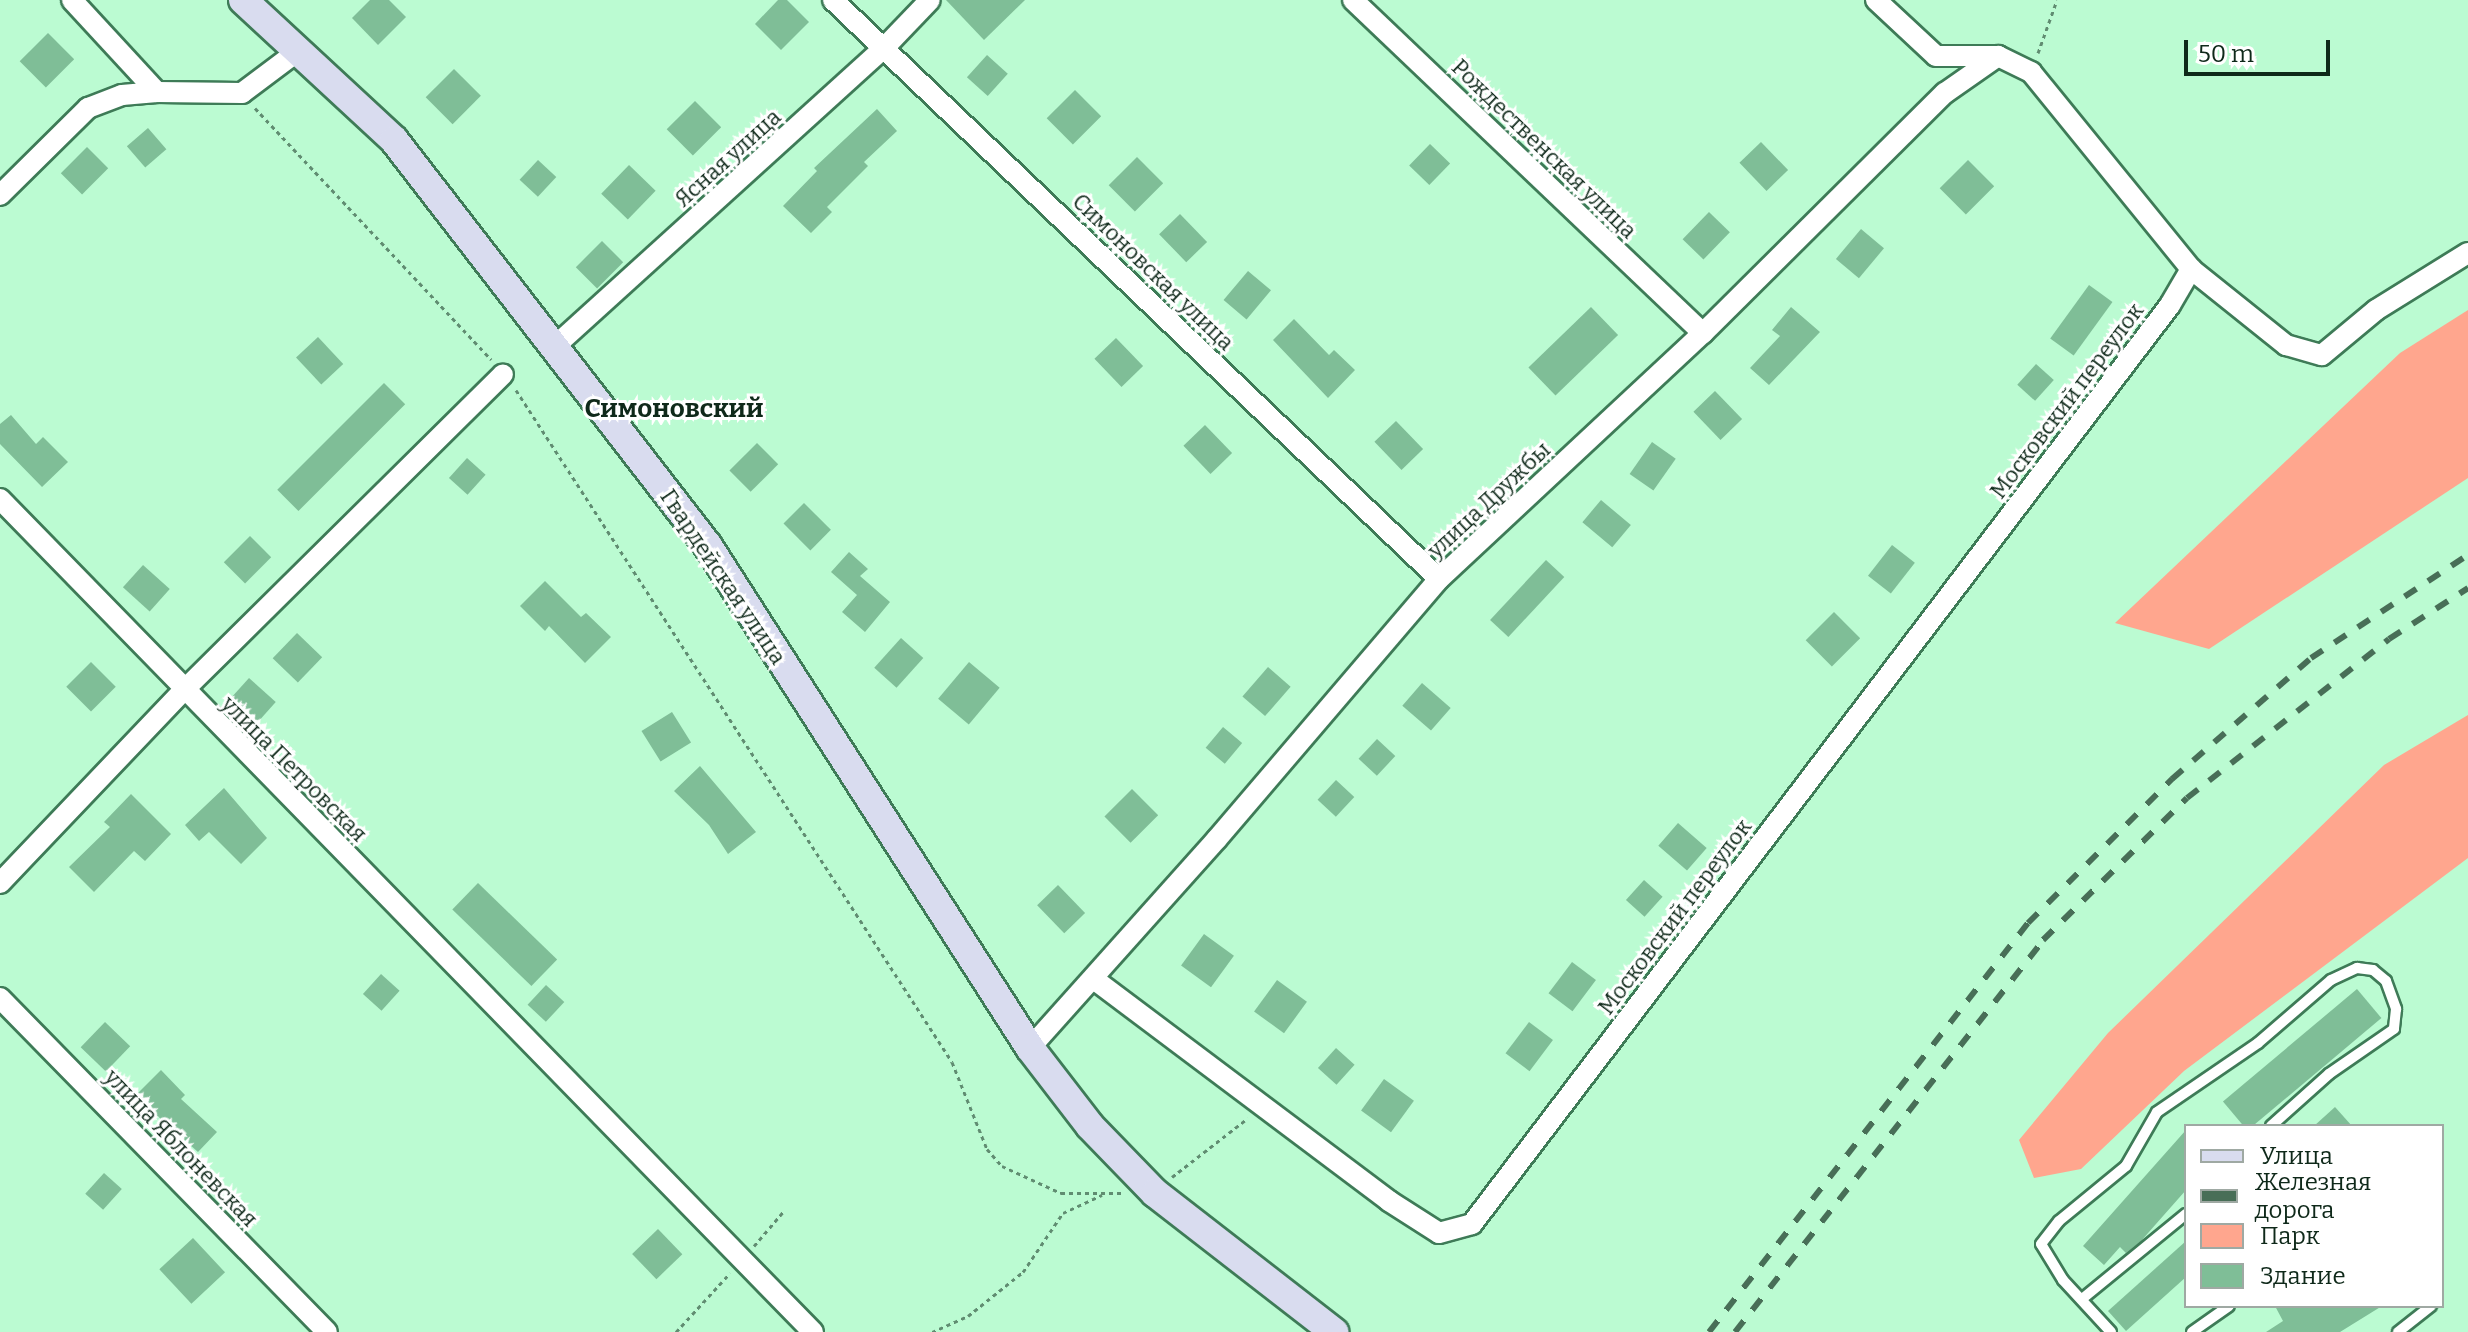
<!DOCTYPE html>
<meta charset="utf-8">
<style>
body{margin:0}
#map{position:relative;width:2468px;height:1332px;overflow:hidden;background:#bbfbd2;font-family:Bitter,serif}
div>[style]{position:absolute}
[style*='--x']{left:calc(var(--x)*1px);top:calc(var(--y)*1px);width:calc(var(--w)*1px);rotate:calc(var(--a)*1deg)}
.green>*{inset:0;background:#ffa68e}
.building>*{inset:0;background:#7fbe97;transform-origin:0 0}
.path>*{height:3px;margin-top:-1.5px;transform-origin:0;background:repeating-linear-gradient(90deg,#608c71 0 4px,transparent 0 8px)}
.roads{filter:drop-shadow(2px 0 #3e7b57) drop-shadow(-2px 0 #3e7b57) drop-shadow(0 2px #3e7b57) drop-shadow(0 -2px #3e7b57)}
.lane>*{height:10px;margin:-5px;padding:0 5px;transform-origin:5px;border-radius:5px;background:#fff}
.street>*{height:20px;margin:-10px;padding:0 10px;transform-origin:10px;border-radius:10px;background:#fff}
.secondary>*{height:28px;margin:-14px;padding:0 14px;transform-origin:14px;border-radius:14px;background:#d9dcef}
.rail>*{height:6px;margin-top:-3px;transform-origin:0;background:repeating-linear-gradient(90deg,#486e57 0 14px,transparent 0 28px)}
span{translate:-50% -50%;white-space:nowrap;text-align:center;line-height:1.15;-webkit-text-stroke:6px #fff;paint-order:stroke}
.street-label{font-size:22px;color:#0f291a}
.quarter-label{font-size:26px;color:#0f291a;font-weight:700}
.legend{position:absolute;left:2184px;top:1124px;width:260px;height:184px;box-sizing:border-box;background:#fff;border:2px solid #9fa9a3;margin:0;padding:10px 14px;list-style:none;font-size:24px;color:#0f291a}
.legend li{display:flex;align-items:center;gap:16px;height:40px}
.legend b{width:40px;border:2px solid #9fa9a3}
.scale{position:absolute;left:2184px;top:40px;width:146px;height:36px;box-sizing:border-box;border:4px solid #0f291a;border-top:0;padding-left:10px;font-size:24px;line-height:28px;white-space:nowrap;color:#0f291a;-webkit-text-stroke:6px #fff;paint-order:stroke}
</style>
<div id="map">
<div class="green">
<div style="clip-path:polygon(2468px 310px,2468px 478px,2209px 649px,2115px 623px,2400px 353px)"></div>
<div style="clip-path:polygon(2468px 715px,2468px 858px,2184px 1071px,2081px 1169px,2034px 1178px,2019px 1140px,2108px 1033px,2384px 765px)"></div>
</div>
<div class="building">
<div style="clip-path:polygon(370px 0,389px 0,406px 17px,378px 45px,352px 18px)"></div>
<div style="clip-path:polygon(778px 0,787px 0,809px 22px,781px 50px,755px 24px)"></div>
<div style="clip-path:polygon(946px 0,1025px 0,984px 40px)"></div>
<div style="left:48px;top:33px;width:37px;height:40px;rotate:45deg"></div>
<div style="left:987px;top:55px;width:28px;height:30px;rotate:42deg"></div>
<div style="left:454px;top:69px;width:38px;height:40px;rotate:45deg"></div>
<div style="left:1075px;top:90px;width:37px;height:40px;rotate:45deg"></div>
<div style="left:695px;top:101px;width:37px;height:40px;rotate:45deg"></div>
<div style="clip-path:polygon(877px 109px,897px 131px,864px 162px,868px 166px,827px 207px,832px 212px,811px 233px,783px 206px,817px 171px,814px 168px)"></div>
<div style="left:148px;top:128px;width:28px;height:28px;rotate:49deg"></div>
<div style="left:1761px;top:142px;width:39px;height:30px;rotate:46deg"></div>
<div style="left:1430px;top:144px;width:28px;height:30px;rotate:44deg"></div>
<div style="left:87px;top:147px;width:30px;height:37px;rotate:45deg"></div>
<div style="left:1137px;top:157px;width:37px;height:40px;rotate:45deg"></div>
<div style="left:538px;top:160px;width:25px;height:27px;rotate:43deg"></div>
<div style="left:1968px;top:160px;width:37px;height:40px;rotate:45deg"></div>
<div style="left:629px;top:165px;width:37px;height:40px;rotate:44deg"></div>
<div style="left:1709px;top:212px;width:29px;height:38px;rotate:44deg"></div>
<div style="left:1180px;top:214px;width:39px;height:29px;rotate:46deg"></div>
<div style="left:1861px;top:229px;width:30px;height:39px;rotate:40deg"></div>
<div style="left:602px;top:241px;width:30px;height:37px;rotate:45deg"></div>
<div style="left:1248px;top:271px;width:30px;height:38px;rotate:40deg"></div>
<div style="left:2089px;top:285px;width:29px;height:66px;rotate:36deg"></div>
<div style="left:1591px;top:307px;width:39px;height:87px;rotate:46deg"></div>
<div style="clip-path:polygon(1791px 307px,1820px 332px,1769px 385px,1750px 368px,1780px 336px,1772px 330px)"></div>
<div style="clip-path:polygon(1294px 319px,1329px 355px,1334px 350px,1355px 370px,1328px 398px,1273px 340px)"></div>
<div style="left:318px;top:337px;width:37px;height:30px;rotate:47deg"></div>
<div style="left:1116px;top:338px;width:39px;height:30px;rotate:46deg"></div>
<div style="left:2036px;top:364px;width:24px;height:28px;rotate:42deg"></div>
<div style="left:384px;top:383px;width:30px;height:151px;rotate:45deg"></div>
<div style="left:1715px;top:391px;width:39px;height:30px;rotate:46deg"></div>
<div style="clip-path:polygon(11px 415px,36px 444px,43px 437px,68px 462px,42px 487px,0 444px,0 424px)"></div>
<div style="left:1396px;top:421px;width:39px;height:30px;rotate:46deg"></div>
<div style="left:1205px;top:425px;width:39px;height:30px;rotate:46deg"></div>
<div style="left:1652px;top:442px;width:29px;height:39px;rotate:35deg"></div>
<div style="left:757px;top:443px;width:30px;height:39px;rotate:45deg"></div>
<div style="left:467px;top:458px;width:25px;height:27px;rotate:42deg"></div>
<div style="left:1601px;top:500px;width:39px;height:29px;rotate:40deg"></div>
<div style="left:804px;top:503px;width:38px;height:29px;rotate:45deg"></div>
<div style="left:250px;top:536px;width:30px;height:37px;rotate:45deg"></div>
<div style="left:1892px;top:545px;width:29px;height:39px;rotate:38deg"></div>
<div style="clip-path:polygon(849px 552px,868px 569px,860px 576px,890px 602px,865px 632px,842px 612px,857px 595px,831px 572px)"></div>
<div style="left:1546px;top:560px;width:25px;height:82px;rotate:43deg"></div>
<div style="left:143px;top:565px;width:36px;height:30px;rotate:42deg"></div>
<div style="clip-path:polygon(545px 581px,581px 617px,586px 613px,611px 637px,585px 663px,549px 626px,545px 631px,520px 606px)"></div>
<div style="left:1834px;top:612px;width:37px;height:40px;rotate:45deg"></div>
<div style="left:297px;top:633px;width:35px;height:35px;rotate:44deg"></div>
<div style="left:901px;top:638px;width:30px;height:40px;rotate:42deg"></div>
<div style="left:91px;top:662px;width:35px;height:35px;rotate:45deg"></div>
<div style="left:969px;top:662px;width:40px;height:48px;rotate:40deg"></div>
<div style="left:1268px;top:667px;width:30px;height:39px;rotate:41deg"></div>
<div style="left:249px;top:678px;width:36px;height:30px;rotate:42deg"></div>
<div style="left:1422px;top:683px;width:38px;height:30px;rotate:41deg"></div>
<div style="left:672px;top:712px;width:36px;height:36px;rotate:58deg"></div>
<div style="left:1223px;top:727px;width:25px;height:27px;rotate:40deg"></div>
<div style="left:1377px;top:739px;width:25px;height:27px;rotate:43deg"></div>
<div style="clip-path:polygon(700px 766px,756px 832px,728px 854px,709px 825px,674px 791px)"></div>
<div style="left:1336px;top:780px;width:25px;height:27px;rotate:43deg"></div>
<div style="clip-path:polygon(224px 788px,267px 838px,241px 864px,209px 832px,199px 841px,185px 825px)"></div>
<div style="left:1132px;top:789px;width:37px;height:39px;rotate:45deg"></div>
<div style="clip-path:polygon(131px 794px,171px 834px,145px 861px,134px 851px,94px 892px,69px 867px,110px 827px,104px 822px)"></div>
<div style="left:1678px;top:823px;width:38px;height:30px;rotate:41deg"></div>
<div style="left:1644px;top:880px;width:25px;height:27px;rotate:42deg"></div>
<div style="left:478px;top:883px;width:110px;height:37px;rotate:44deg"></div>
<div style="left:1058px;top:885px;width:39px;height:29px;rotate:46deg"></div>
<div style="left:1204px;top:934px;width:37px;height:39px;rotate:36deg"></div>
<div style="left:1572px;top:962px;width:30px;height:39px;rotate:37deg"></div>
<div style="left:381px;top:974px;width:25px;height:27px;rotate:42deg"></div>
<div style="left:1277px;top:980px;width:37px;height:39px;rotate:36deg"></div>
<div style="left:546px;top:985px;width:25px;height:27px;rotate:43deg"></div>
<div style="left:2357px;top:989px;width:38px;height:175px;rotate:50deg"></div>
<div style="left:105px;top:1022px;width:35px;height:35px;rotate:44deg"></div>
<div style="left:1529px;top:1022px;width:30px;height:39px;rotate:37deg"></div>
<div style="left:1336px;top:1048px;width:25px;height:27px;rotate:42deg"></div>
<div style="clip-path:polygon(161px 1070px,185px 1095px,181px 1099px,217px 1132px,198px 1152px,135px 1096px)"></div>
<div style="left:1384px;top:1079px;width:37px;height:39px;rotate:36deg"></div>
<div style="clip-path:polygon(2335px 1107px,2352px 1126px,2314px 1126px)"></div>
<div style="clip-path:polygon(2186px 1130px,2186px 1190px,2141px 1241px,2126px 1253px,2120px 1247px,2104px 1265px,2083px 1246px)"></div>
<div style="left:104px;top:1173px;width:24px;height:28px;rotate:42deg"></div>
<div style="left:658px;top:1229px;width:35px;height:36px;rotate:46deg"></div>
<div style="left:193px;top:1238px;width:47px;height:46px;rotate:47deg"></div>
<div style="clip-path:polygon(2186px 1241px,2186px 1277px,2126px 1331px,2108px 1311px)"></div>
<div style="clip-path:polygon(2275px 1306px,2382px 1306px,2340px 1332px,2266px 1332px,2283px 1321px)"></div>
</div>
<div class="path">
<div style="--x:2038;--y:53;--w:56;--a:-70.3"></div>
<div style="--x:255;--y:108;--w:345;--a:46.8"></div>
<div style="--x:516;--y:390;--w:801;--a:57.02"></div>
<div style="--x:952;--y:1062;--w:94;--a:68.1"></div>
<div style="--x:987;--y:1149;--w:23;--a:49"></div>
<div style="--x:1002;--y:1166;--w:65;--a:24.6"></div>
<div style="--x:1061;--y:1193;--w:62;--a:0"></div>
<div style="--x:1172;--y:1177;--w:96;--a:-37.8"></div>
<div style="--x:754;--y:1246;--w:45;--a:-49.5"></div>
<div style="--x:676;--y:1332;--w:80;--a:-47.5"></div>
<div style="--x:932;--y:1332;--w:39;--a:-24"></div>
<div style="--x:968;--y:1316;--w:70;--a:-38.7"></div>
<div style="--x:1023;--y:1272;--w:71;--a:-55.9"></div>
<div style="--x:1063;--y:1213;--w:43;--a:-24.8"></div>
</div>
<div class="roads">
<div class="lane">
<div style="--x:2082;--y:1299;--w:134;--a:-39.3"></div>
<div style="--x:2111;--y:1332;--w:71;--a:-132.7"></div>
<div style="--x:2063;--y:1280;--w:42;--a:-121.4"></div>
<div style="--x:2041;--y:1244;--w:29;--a:-52"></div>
<div style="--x:2059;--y:1221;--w:87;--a:-39.4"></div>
<div style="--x:2126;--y:1166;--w:62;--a:-60.1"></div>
<div style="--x:2157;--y:1112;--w:122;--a:-34.3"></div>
<div style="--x:2258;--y:1043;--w:96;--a:-40.8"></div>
<div style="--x:2331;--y:980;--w:29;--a:-25"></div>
<div style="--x:2357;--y:968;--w:16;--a:7"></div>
<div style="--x:2373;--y:970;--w:17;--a:40"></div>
<div style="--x:2386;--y:981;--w:30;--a:70"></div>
<div style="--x:2396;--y:1009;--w:20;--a:96"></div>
<div style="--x:2394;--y:1029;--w:79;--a:145.3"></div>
<div style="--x:2329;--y:1074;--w:78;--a:138.1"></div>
<div style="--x:2192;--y:1332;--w:45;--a:-35.1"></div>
<div style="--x:2398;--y:1332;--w:42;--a:-38.2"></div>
</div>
<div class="street">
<div style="--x:72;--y:0;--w:125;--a:47.3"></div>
<div style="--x:833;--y:0;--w:838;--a:43.69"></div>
<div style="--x:1353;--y:0;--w:483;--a:43.6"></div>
<div style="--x:1876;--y:0;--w:82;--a:43"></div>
<div style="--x:1936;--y:56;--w:62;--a:0"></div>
<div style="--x:0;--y:195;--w:124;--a:-44.7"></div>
<div style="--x:88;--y:108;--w:36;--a:-21"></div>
<div style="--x:122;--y:95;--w:35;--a:-5"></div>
<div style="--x:157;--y:92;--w:85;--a:0.7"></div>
<div style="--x:242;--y:93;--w:70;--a:-36.9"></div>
<div style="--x:554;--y:347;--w:445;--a:-42.2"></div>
<div style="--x:884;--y:48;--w:66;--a:-46.2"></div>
<div style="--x:0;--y:499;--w:1164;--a:45.7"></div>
<div style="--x:0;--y:883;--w:265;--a:-46.4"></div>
<div style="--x:183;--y:691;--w:450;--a:-44.7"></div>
<div style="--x:1095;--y:980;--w:368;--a:36.9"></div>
<div style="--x:1389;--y:1201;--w:59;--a:32.6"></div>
<div style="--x:1439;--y:1233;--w:34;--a:-15"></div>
<div style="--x:1472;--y:1224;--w:1154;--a:-52.78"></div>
<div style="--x:2170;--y:305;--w:42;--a:-59.7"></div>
<div style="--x:0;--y:998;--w:467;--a:45.6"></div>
<div style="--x:1030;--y:1048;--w:280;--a:-48.2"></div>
<div style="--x:1217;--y:839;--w:342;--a:-49.5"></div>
<div style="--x:1439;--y:579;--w:361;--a:-43"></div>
<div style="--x:1703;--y:333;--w:341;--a:-44.8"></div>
<div style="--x:1945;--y:93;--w:65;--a:-34.9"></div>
<div style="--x:1998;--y:56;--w:37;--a:26"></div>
<div style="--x:2031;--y:72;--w:254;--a:50.9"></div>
<div style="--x:2191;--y:269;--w:122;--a:38.7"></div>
<div style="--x:2286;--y:345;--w:37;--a:16"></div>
<div style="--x:2322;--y:355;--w:70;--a:-39.8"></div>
<div style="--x:2376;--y:310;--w:108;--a:-31.8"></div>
</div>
<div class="secondary">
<div style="--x:243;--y:0;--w:206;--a:42.8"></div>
<div style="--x:394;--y:140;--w:513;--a:52.28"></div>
<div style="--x:708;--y:546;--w:596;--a:57.32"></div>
<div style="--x:1030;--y:1048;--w:98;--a:52.4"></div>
<div style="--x:1090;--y:1126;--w:93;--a:45.9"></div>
<div style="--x:1155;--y:1193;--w:227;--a:37.8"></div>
</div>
</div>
<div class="rail">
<div style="--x:1709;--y:1332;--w:519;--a:-52.05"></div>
<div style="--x:2028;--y:923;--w:204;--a:-45"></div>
<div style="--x:2172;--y:779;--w:184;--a:-41"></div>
<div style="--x:2311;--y:658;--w:188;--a:-33.3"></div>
<div style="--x:1735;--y:1332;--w:499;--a:-51.8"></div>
<div style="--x:2043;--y:940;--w:202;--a:-44.6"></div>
<div style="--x:2187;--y:798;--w:257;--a:-38.2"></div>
<div style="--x:2389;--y:639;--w:94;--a:-32.8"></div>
</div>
<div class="street-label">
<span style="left:1544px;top:149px;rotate:44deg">Рождественская улица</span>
<span style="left:728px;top:158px;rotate:-42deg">Ясная улица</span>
<span style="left:1153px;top:272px;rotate:44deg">Симоновская улица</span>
<span style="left:2067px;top:401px;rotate:-53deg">Московский переулок</span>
<span style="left:1489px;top:500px;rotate:-43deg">улица Дружбы</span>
<span style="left:723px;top:577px;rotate:56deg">Гвардейская улица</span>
<span style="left:294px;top:769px;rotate:45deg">улица Петровская</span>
<span style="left:1675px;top:917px;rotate:-53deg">Московский переулок</span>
<span style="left:181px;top:1148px;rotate:46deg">улица Яблоневская</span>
</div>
<div class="quarter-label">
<span style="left:674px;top:409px">Симоновский</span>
</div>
<ul class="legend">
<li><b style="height:10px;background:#d9dcef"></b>Улица</li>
<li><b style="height:10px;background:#486e57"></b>Железная дорога</li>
<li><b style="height:22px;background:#ffa68e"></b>Парк</li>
<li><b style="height:22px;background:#7fbe97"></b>Здание</li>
</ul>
<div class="scale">50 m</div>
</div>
